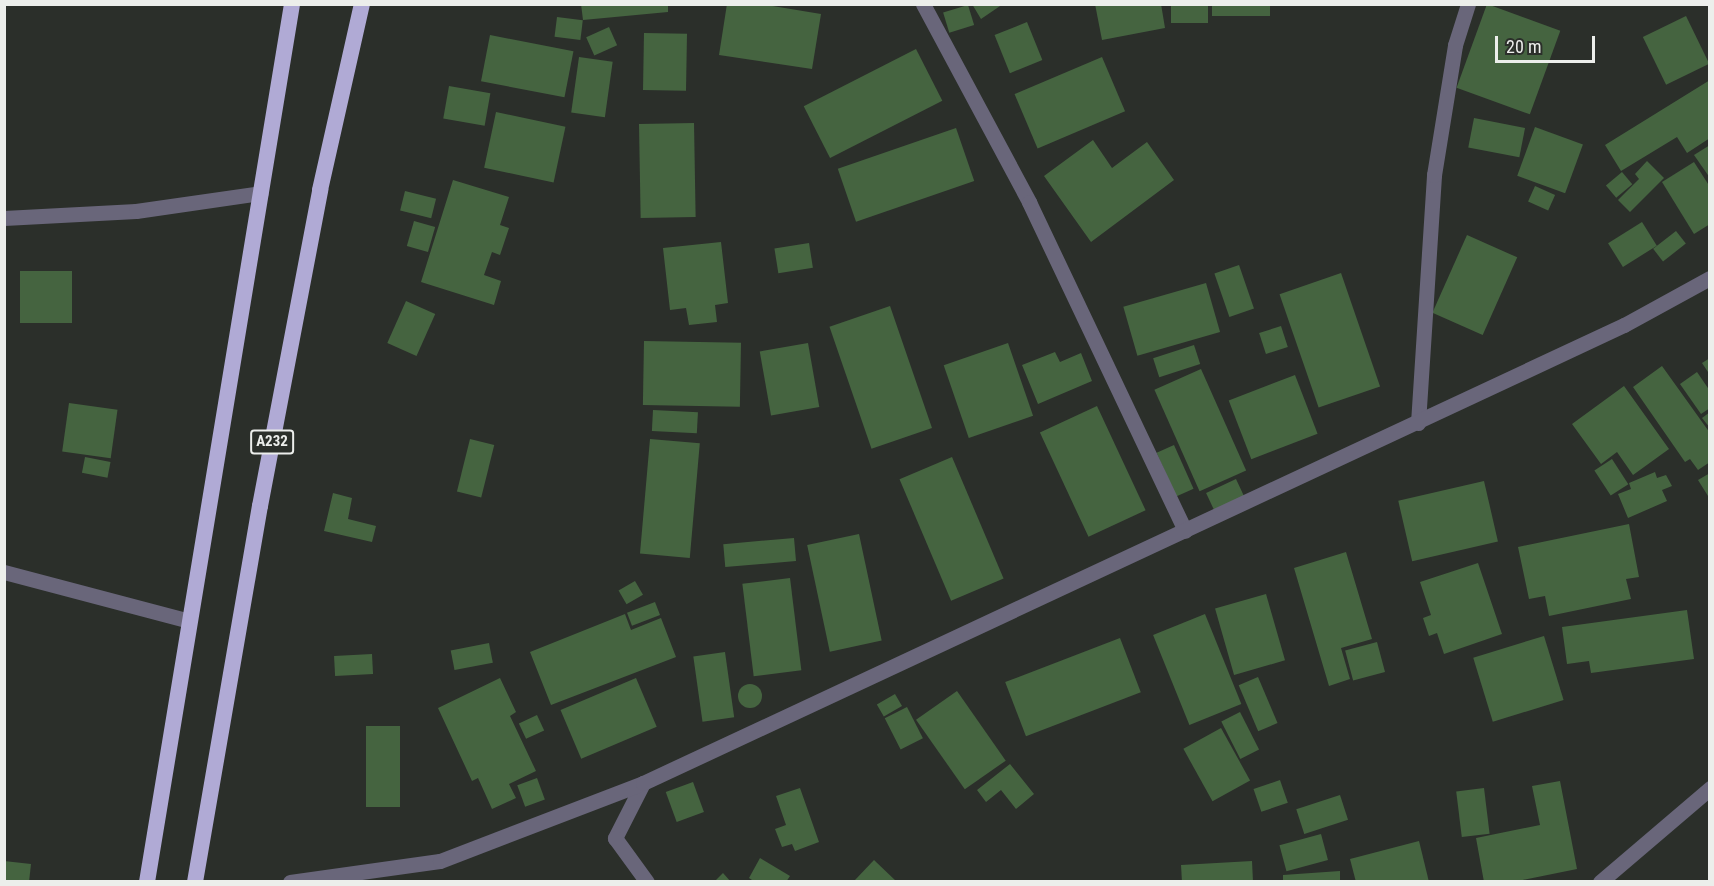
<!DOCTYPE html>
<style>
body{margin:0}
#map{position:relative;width:1714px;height:886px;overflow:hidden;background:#2b2f2a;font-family:"Roboto Condensed",sans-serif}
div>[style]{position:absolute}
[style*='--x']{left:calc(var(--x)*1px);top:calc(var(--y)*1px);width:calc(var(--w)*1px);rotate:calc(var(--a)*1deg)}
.building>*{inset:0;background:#456440;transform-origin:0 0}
.round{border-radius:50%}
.minor>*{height:15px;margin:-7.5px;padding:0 7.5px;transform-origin:7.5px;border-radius:7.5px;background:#69667a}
.trunk>*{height:16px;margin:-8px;padding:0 8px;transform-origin:8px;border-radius:8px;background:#b0aad5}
span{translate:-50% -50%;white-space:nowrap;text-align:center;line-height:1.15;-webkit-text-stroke:5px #2b2f2a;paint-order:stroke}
.shield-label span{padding:2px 4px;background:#2b2f2a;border:2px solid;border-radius:4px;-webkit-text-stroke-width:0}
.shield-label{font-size:15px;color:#eceeeb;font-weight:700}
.frame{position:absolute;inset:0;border:6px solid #eceeeb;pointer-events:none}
.scale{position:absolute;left:1495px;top:36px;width:100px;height:27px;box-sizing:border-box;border:3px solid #eceeeb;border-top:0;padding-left:8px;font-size:18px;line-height:21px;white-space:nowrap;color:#eceeeb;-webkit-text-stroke:4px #2b2f2a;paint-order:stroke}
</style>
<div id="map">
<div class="building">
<div style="clip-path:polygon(581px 4px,668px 4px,668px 12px,583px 20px)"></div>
<div style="clip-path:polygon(727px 4px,760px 4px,821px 14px,812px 69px,719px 55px)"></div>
<div style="clip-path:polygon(972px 4px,1003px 4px,981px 19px)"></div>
<div style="clip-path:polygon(1095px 4px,1161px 4px,1165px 28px,1102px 40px)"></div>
<div style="left:1171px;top:4px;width:37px;height:19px"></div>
<div style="left:1212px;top:4px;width:58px;height:12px"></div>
<div style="left:1487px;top:4px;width:78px;height:89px;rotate:20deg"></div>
<div style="left:968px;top:5px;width:21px;height:26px;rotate:73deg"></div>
<div style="left:1686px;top:16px;width:53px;height:48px;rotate:64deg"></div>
<div style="left:557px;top:17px;width:26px;height:20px;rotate:7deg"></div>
<div style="left:1027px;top:22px;width:41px;height:35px;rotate:68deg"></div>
<div style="left:609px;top:27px;width:20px;height:25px;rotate:66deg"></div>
<div style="left:644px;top:33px;width:43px;height:57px;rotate:1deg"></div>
<div style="left:490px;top:35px;width:85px;height:47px;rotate:11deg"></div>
<div style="left:916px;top:49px;width:58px;height:126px;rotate:63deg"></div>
<div style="left:579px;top:57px;width:34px;height:56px;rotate:8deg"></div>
<div style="left:1102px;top:57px;width:59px;height:95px;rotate:67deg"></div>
<div style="clip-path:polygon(1710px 80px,1710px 138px,1687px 153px,1677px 137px,1621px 171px,1605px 145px)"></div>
<div style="left:449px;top:86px;width:42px;height:33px;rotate:10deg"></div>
<div style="left:496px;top:112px;width:71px;height:57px;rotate:12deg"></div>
<div style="left:1474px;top:118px;width:52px;height:30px;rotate:11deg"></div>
<div style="left:694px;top:123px;width:94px;height:55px;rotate:89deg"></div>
<div style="left:1535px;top:127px;width:51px;height:52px;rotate:20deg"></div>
<div style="left:956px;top:128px;width:56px;height:125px;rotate:71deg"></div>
<div style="clip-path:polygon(1093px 140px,1112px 168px,1147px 142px,1174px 180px,1091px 242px,1044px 176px)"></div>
<div style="clip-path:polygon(1710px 145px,1710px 178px,1694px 155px)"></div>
<div style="clip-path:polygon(1647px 161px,1664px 178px,1630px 212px,1618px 200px,1639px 179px,1635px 174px)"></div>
<div style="clip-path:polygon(1694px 162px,1710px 187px,1710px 224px,1694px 234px,1662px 182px)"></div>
<div style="left:1622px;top:172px;width:16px;height:21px;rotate:50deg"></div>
<div style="clip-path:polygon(453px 180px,509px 197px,500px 225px,509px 228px,500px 255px,492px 252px,484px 275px,501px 281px,494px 305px,421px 282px)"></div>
<div style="left:1535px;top:186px;width:22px;height:17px;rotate:24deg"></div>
<div style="left:405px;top:191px;width:32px;height:20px;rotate:14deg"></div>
<div style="left:414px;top:221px;width:22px;height:26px;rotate:16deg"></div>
<div style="left:1642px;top:222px;width:28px;height:40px;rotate:58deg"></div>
<div style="left:1676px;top:231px;width:16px;height:29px;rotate:52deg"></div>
<div style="left:1467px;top:235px;width:55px;height:85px;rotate:24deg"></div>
<div style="clip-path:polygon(721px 242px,728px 303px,715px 305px,717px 322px,689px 325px,686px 308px,670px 310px,663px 248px)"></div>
<div style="left:809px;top:243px;width:25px;height:35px;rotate:81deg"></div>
<div style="left:1239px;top:265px;width:46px;height:26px;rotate:71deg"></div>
<div style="left:20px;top:271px;width:52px;height:52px"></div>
<div style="left:1341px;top:273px;width:120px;height:65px;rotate:71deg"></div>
<div style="left:1206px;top:283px;width:51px;height:86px;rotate:74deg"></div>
<div style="left:406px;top:301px;width:32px;height:46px;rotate:24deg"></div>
<div style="left:890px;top:306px;width:129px;height:64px;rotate:71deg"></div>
<div style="left:1281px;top:326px;width:22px;height:23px;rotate:72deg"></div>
<div style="left:644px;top:341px;width:97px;height:64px;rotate:1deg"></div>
<div style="left:808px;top:343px;width:65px;height:49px;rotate:80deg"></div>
<div style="left:1008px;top:343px;width:77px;height:68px;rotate:71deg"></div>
<div style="left:1194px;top:345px;width:20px;height:43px;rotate:72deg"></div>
<div style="clip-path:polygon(1055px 352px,1060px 362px,1081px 353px,1092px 381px,1038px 404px,1022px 365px)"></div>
<div style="clip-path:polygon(1710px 358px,1710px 375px,1702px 363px)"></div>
<div style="clip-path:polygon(1662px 366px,1710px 433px,1710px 462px,1698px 470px,1690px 459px,1685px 462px,1633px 387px)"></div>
<div style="left:1201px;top:369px;width:111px;height:51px;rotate:66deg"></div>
<div style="clip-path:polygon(1697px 372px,1710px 391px,1710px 408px,1701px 414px,1680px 384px)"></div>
<div style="left:1295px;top:375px;width:63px;height:71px;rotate:69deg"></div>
<div style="clip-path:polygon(1624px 386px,1669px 449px,1633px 475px,1617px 452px,1601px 464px,1572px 424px)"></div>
<div style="left:69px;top:403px;width:49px;height:49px;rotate:8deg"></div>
<div style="left:1097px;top:406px;width:115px;height:63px;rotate:65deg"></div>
<div style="left:653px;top:410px;width:45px;height:21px;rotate:3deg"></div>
<div style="clip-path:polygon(1710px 412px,1710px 428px,1702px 418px)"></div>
<div style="left:470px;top:439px;width:25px;height:54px;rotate:14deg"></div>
<div style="left:650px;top:439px;width:50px;height:115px;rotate:5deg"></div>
<div style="left:1174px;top:445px;width:48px;height:19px;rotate:66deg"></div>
<div style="left:85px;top:457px;width:26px;height:16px;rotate:11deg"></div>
<div style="left:952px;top:457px;width:132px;height:57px;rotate:67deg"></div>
<div style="left:1612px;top:459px;width:30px;height:21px;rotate:57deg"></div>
<div style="clip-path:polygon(1655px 472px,1657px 478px,1666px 475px,1672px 486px,1662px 490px,1667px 501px,1628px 518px,1618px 494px,1631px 489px,1629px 483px)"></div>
<div style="clip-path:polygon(1710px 473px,1710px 494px,1708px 496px,1698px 480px)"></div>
<div style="left:1236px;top:479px;width:21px;height:33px;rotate:65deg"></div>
<div style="left:1484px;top:481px;width:62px;height:88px;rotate:77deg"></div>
<div style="clip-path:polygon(333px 493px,352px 498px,348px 519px,376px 526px,372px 542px,324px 531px)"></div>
<div style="clip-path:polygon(1629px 524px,1639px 577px,1626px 579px,1631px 599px,1549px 616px,1545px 596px,1529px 599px,1518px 547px)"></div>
<div style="left:859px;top:534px;width:109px;height:53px;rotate:78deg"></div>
<div style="left:794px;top:538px;width:23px;height:71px;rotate:85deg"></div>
<div style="clip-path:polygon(1346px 552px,1372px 639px,1341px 648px,1350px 679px,1329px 686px,1294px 568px)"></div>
<div style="clip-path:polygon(1478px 563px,1502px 634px,1444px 654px,1437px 633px,1429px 636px,1423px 618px,1431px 615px,1420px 582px)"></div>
<div style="left:790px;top:578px;width:93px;height:48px;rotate:83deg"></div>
<div style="left:635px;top:581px;width:16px;height:19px;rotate:60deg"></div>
<div style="left:1266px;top:594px;width:69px;height:53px;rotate:74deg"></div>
<div style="left:655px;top:602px;width:14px;height:30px;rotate:69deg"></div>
<div style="clip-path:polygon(1687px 610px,1694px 659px,1591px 673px,1589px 661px,1567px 664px,1562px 627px)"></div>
<div style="clip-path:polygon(625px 614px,631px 630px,661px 618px,676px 657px,551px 705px,530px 652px)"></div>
<div style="left:1205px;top:614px;width:97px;height:56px;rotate:68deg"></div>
<div style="left:1544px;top:636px;width:67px;height:74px;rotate:73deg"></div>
<div style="left:1120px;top:638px;width:58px;height:123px;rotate:69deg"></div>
<div style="left:1377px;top:642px;width:31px;height:33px;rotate:75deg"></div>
<div style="left:489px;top:643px;width:20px;height:39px;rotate:79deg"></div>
<div style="left:725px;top:652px;width:66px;height:32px;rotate:82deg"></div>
<div style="left:372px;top:654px;width:20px;height:38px;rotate:87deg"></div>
<div style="left:1258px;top:677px;width:50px;height:21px;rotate:67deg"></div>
<div style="clip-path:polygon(500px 678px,516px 712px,510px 716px,536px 771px,509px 784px,516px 798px,492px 809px,478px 778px,472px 781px,438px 708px)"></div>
<div style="left:636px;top:678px;width:53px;height:82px;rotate:67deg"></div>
<div class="round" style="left:738px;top:684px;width:24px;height:24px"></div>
<div style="left:957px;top:691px;width:85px;height:50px;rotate:55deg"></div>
<div style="left:895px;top:694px;width:14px;height:21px;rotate:60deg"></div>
<div style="left:907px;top:707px;width:35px;height:25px;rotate:63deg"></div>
<div style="left:1240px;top:712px;width:42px;height:21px;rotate:63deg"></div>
<div style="left:537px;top:715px;width:17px;height:20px;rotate:65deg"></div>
<div style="left:366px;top:726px;width:34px;height:81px"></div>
<div style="left:1221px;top:728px;width:60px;height:43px;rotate:61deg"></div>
<div style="clip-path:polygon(1010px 764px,1034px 794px,1016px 809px,1001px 790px,986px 802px,977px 790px)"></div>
<div style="left:537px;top:778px;width:23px;height:21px;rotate:70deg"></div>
<div style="left:1280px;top:780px;width:24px;height:28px;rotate:71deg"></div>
<div style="clip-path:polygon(1560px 781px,1577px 869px,1513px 882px,1484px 882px,1476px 838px,1540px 825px,1532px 786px)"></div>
<div style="left:693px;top:782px;width:32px;height:29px;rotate:70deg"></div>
<div style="clip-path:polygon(800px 788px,819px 842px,795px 851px,792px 844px,782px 847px,775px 829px,786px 825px,776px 796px)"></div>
<div style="left:1484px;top:788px;width:46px;height:28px;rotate:83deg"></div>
<div style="left:1340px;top:795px;width:26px;height:46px;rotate:72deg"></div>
<div style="left:1321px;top:834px;width:27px;height:43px;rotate:75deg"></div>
<div style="clip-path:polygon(1419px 841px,1429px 882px,1356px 882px,1350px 859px)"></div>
<div style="clip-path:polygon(760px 858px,790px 876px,786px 882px,755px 882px,749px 878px)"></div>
<div style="clip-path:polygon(874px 860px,897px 882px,855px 880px)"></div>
<div style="clip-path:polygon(4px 861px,31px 864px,29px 882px,4px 882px)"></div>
<div style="clip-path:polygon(1252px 861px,1253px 882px,1182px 882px,1181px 865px)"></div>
<div style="clip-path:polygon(1340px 871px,1340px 882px,1283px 882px,1283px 875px)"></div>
<div style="clip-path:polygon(723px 873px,731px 882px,714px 882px)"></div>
</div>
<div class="minor">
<div style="--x:923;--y:4;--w:225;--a:61.8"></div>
<div style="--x:1029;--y:202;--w:364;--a:64.6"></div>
<div style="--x:4;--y:218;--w:132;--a:-3"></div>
<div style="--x:136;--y:211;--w:126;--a:-8.2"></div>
<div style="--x:1418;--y:423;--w:249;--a:-86.3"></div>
<div style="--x:1434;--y:175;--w:132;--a:-80.8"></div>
<div style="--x:1455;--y:45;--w:43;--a:-72.4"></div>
<div style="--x:4;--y:572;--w:191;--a:14.8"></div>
<div style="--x:643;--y:783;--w:62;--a:117"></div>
<div style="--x:615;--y:838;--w:54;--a:54"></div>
<div style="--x:290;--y:882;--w:151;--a:-8"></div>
<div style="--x:440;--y:861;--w:217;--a:-21"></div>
<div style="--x:643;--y:783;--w:1083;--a:-25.03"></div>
<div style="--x:1624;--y:325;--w:98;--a:-28.7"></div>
<div style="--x:1600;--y:882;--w:145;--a:-40.5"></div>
</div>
<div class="trunk">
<div style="--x:147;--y:882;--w:890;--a:-80.62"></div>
<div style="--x:195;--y:882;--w:382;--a:-80.2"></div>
<div style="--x:260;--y:506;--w:322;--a:-79.2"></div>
<div style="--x:320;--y:190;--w:191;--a:-77.3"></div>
</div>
<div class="shield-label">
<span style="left:272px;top:442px">A232</span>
</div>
<div class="frame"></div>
<div class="scale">20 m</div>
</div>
